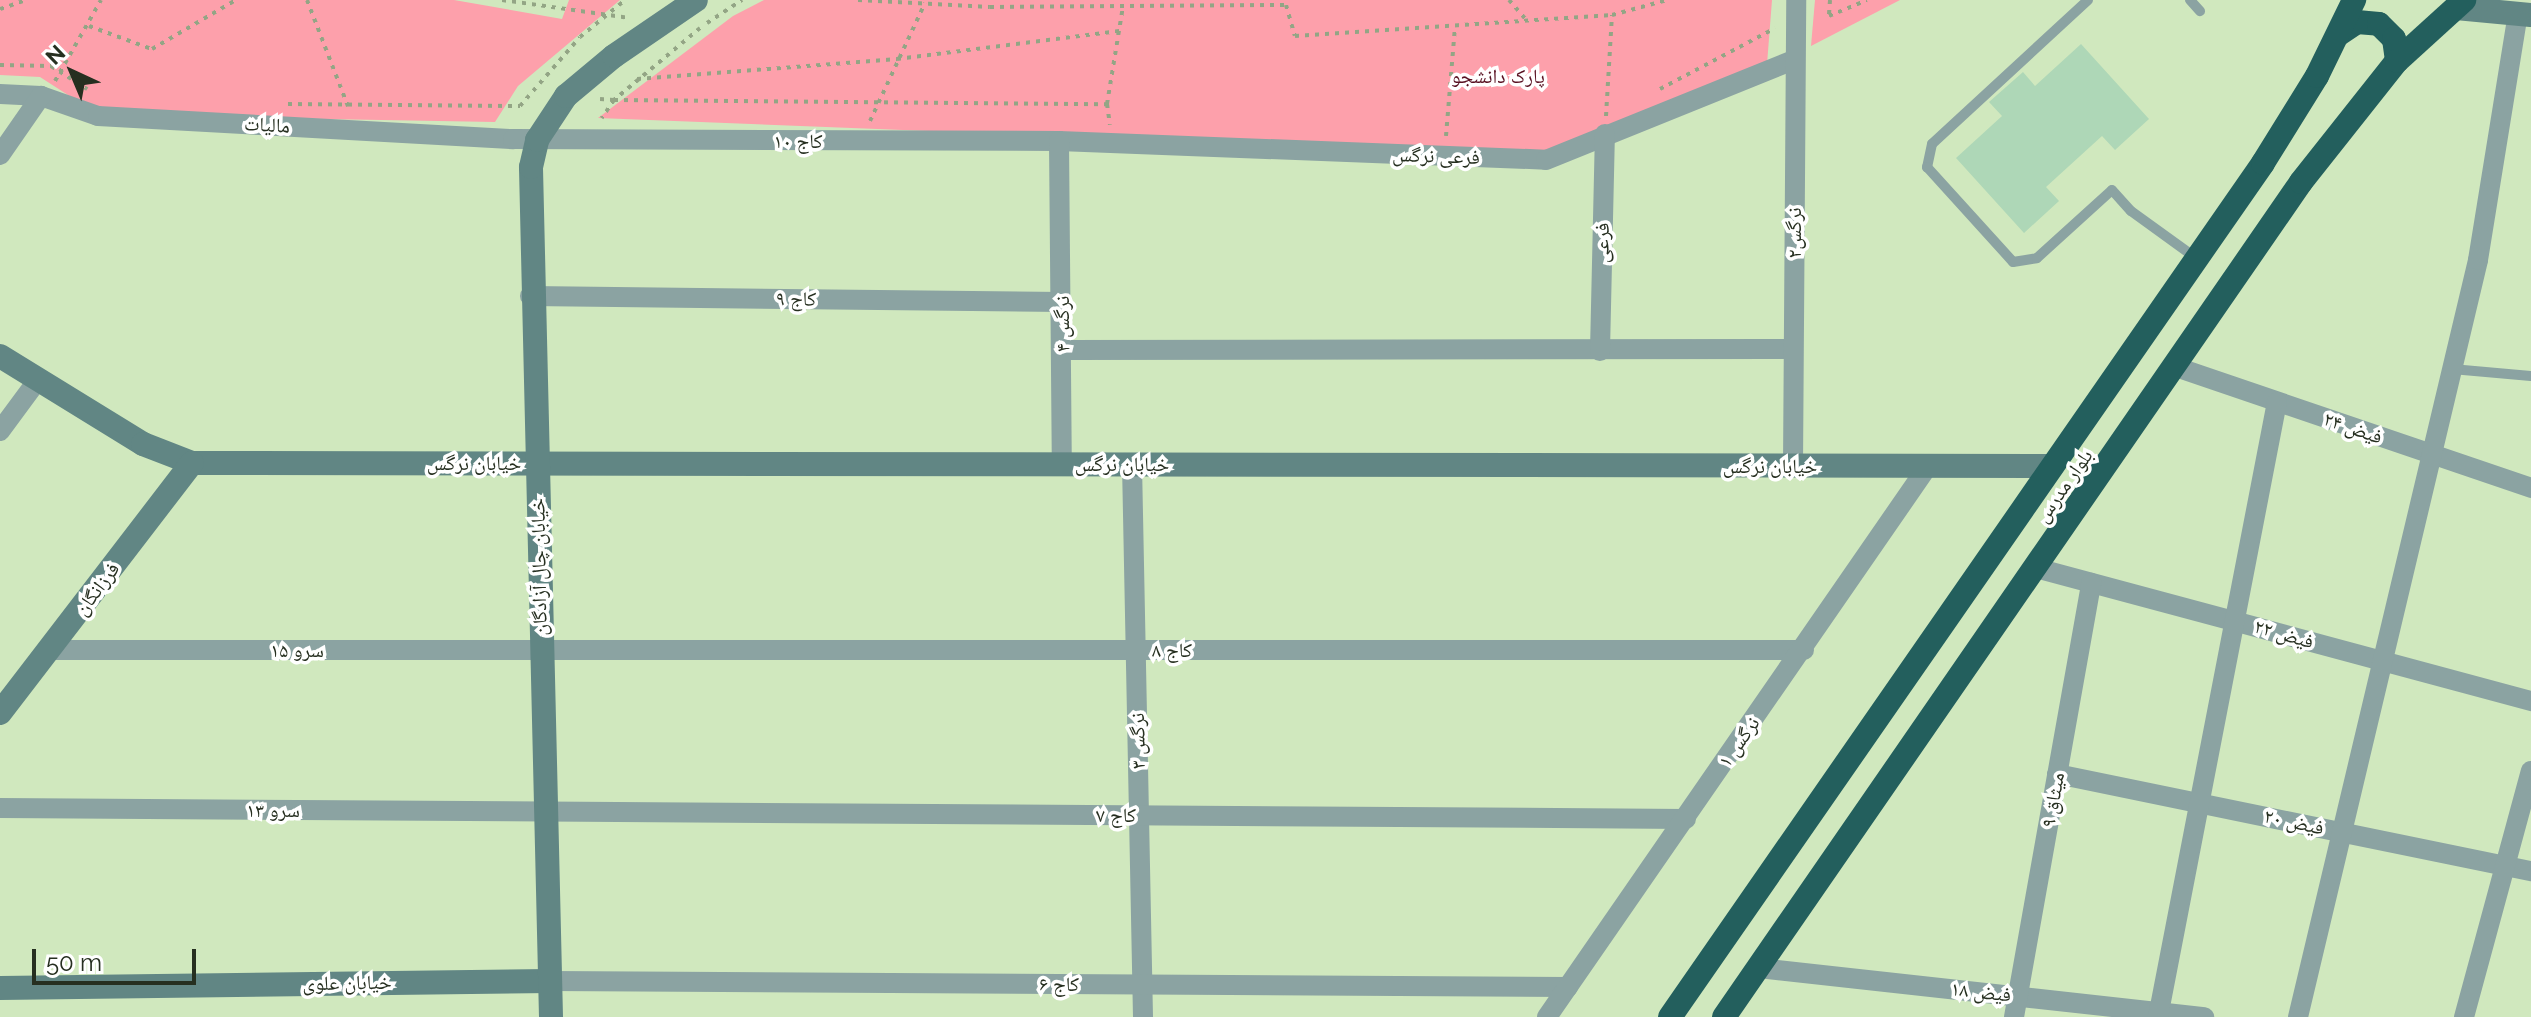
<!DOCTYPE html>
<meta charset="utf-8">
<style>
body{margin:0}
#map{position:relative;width:2531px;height:1017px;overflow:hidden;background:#d0e8be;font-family:Raleway,"Noto Naskh Arabic",sans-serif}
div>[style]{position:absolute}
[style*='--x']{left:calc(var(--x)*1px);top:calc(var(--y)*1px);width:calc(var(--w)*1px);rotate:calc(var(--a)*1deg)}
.green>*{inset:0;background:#fda0ab}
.building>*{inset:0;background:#aed7b7}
.path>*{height:4px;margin-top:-2px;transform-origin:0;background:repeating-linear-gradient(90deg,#93a585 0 4px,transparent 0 10px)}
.lane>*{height:10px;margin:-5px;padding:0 5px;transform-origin:5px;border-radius:5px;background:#8ba3a2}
.street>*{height:20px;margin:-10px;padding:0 10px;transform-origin:10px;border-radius:10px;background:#8ba3a2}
.secondary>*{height:24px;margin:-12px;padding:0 12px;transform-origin:12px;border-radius:12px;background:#618684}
.highway>*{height:24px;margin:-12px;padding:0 12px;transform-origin:12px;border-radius:12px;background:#235f5d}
span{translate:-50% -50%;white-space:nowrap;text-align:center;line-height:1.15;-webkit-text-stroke:7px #fff;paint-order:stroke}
.park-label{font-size:20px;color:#581021}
.street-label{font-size:20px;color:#262f20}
.north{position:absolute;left:32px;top:32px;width:80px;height:80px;-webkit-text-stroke:6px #fff;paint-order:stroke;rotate:316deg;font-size:22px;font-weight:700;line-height:32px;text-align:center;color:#262f20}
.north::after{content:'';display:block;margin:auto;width:28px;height:36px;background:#262f20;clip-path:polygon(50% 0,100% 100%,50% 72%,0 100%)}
.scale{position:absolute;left:32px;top:949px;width:164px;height:36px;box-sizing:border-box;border:4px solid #262f20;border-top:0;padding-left:10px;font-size:24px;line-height:28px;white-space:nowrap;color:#262f20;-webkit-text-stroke:6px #fff;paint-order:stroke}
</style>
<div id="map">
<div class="green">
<div style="clip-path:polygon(0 0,454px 0,562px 19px,569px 0,620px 0,518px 86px,495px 122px,99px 115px,40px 77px,0 75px)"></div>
<div style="clip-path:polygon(764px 0,1772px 0,1767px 64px,1547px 155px,598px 118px,733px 16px)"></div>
<div style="clip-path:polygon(1815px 0,1900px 0,1811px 46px)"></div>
</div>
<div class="building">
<div style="clip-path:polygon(2081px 44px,2149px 119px,2115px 150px,2102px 136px,2046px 187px,2059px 201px,2024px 233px,1956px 158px,2002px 116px,1989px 102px,2023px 72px,2035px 86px)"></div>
</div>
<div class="path">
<div style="--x:307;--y:0;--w:114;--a:68.9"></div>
<div style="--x:502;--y:0;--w:129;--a:8"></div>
<div style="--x:858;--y:0;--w:132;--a:3"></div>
<div style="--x:990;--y:7;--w:296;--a:-0.4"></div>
<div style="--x:1286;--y:5;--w:32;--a:74"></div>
<div style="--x:1295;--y:36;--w:318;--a:-3.8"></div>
<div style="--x:1612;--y:15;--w:57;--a:-15.3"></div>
<div style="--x:1509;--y:0;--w:28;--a:49"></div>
<div style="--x:1830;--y:0;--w:16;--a:94"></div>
<div style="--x:1829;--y:16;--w:41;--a:-22.8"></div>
<div style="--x:0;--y:9;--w:28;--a:-19"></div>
<div style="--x:707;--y:23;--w:42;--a:-33.3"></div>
<div style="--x:89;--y:26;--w:67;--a:20.1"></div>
<div style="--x:152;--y:49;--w:97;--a:-30.3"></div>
<div style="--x:700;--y:28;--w:112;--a:140.1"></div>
<div style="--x:614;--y:100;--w:493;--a:0.5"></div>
<div style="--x:1107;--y:104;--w:21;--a:82"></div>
<div style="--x:0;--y:65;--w:51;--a:1.1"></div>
<div style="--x:51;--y:66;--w:43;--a:32.6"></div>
<div style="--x:637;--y:79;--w:261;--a:-4.4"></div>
<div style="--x:897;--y:59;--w:224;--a:-7.2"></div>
<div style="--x:55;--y:81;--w:93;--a:-60.4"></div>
<div style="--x:1660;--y:89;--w:130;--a:-27.9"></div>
<div style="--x:600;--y:99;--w:14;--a:4"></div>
<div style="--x:614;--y:100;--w:22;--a:124"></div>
<div style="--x:288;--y:104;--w:232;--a:0.5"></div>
<div style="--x:520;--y:106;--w:91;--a:-49"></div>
<div style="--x:580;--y:37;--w:58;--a:-39.4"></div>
<div style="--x:1107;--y:104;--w:99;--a:-80.7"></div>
<div style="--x:1606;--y:116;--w:101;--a:-86.6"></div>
<div style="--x:870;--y:121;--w:130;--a:-65"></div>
<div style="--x:1446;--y:136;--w:109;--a:-85.3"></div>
</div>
<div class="lane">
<div style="--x:2088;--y:0;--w:212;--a:137.3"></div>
<div style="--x:1932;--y:144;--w:24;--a:102"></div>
<div style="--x:1927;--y:167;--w:128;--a:47.8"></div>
<div style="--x:2013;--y:262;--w:24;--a:-9"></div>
<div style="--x:2037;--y:258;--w:101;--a:-42.2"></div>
<div style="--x:2112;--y:190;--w:28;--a:48"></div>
<div style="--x:2131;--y:211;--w:80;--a:35.9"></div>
<div style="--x:2190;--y:0;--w:15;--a:48"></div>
<div style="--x:2452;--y:369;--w:79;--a:5.1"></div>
</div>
<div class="street">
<div style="--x:0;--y:94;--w:41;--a:2.8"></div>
<div style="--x:41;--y:96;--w:60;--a:19.3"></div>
<div style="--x:98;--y:116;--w:416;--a:3.2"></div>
<div style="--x:513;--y:139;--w:546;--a:0.21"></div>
<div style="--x:1059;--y:141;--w:487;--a:2.2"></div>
<div style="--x:1546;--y:160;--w:267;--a:-22"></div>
<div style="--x:1059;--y:141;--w:323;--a:89.5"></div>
<div style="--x:0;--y:155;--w:72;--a:-55.2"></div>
<div style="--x:530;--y:296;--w:532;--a:0.65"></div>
<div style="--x:1062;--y:350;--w:731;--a:-0.08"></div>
<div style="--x:1600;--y:351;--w:217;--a:-88.7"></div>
<div style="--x:2176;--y:367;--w:375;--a:18.8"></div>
<div style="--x:0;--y:431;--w:62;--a:-53.5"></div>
<div style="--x:1132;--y:464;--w:553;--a:88.86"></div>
<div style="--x:1793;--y:466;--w:466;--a:-89.6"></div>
<div style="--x:2036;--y:568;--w:513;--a:15.04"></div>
<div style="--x:52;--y:650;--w:1752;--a:0"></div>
<div style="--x:2057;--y:774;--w:484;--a:11.6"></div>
<div style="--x:0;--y:808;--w:1686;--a:0.37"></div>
<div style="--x:1759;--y:968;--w:448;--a:6.3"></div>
<div style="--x:550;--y:981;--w:1018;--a:0.34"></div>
<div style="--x:1547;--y:1017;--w:670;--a:-55.34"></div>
<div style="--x:2014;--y:1017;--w:441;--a:-79.9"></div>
<div style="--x:2158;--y:1017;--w:626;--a:-79.05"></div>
<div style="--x:2298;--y:1017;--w:778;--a:-76.62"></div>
<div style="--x:2478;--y:260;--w:251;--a:-80.8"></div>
<div style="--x:2464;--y:1017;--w:255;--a:-74.8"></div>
</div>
<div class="secondary">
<div style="--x:2456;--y:8;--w:75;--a:5.3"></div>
<div style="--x:0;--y:356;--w:168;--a:31.6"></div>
<div style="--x:143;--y:444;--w:53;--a:21.2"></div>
<div style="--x:192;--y:463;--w:1860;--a:0.09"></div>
<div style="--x:0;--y:713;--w:315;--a:-52.5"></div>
<div style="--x:0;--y:988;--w:550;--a:-0.73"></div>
<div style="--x:551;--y:1017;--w:850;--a:-91.35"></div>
<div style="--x:531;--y:167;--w:28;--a:-77"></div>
<div style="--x:537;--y:140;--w:53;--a:-56.6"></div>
<div style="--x:566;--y:96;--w:62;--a:-39.8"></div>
<div style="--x:614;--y:56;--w:99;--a:-34.3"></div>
</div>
<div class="highway">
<div style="--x:2339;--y:34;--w:22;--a:-34"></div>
<div style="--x:2357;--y:22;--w:22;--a:5"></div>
<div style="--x:2379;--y:24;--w:21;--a:45"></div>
<div style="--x:2394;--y:39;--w:22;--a:82"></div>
<div style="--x:1670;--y:1017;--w:1040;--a:-55.22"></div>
<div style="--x:2263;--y:163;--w:102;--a:-58.2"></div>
<div style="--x:2317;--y:76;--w:85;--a:-64"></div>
<div style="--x:1724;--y:1017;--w:1015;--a:-55.35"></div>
<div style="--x:2301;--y:182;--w:154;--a:-51.6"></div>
<div style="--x:2397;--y:61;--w:91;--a:-42.3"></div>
</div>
<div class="park-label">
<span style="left:1498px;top:76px">پارک دانشجو</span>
</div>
<div class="street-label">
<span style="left:267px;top:125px;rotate:3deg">مالیات</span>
<span style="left:798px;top:141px">کاج ۱۰</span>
<span style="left:1436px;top:156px;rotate:2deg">فرعی نرگس</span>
<span style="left:1794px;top:233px;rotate:-90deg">نرگس۲</span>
<span style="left:1602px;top:243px;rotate:-89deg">فرعی</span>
<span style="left:796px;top:299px;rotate:1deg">کاج ۹</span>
<span style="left:1062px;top:324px;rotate:-90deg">نرگس ۴</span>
<span style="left:2353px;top:428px;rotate:19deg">فیض ۲۴</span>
<span style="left:474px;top:463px">خیابان نرگس</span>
<span style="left:1122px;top:464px">خیابان نرگس</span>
<span style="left:1770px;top:466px">خیابان نرگس</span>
<span style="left:2064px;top:486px;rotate:-55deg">بلوار مدرس</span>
<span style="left:539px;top:567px;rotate:-91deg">خیابان چال آزادگان</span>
<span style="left:97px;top:589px;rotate:-53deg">فرزانگان</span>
<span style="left:2284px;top:634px;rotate:16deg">فیض ۲۲</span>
<span style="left:297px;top:650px">سرو ۱۵</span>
<span style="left:1172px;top:650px">کاج ۸</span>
<span style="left:1138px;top:741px;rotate:-91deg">نرگس ۳</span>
<span style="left:1739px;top:742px;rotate:-55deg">نرگس ۱</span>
<span style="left:2053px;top:800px;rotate:-80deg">میثاق ۹</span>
<span style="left:273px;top:810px">سرو ۱۳</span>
<span style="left:1116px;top:815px">کاج ۷</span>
<span style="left:2294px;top:822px;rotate:12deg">فیض ۲۰</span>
<span style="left:347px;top:983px;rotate:-1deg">خیابان علوی</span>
<span style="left:1059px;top:984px">کاج ۶</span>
<span style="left:1981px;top:992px;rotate:6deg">فیض ۱۸</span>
</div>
<div class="north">N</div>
<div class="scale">50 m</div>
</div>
